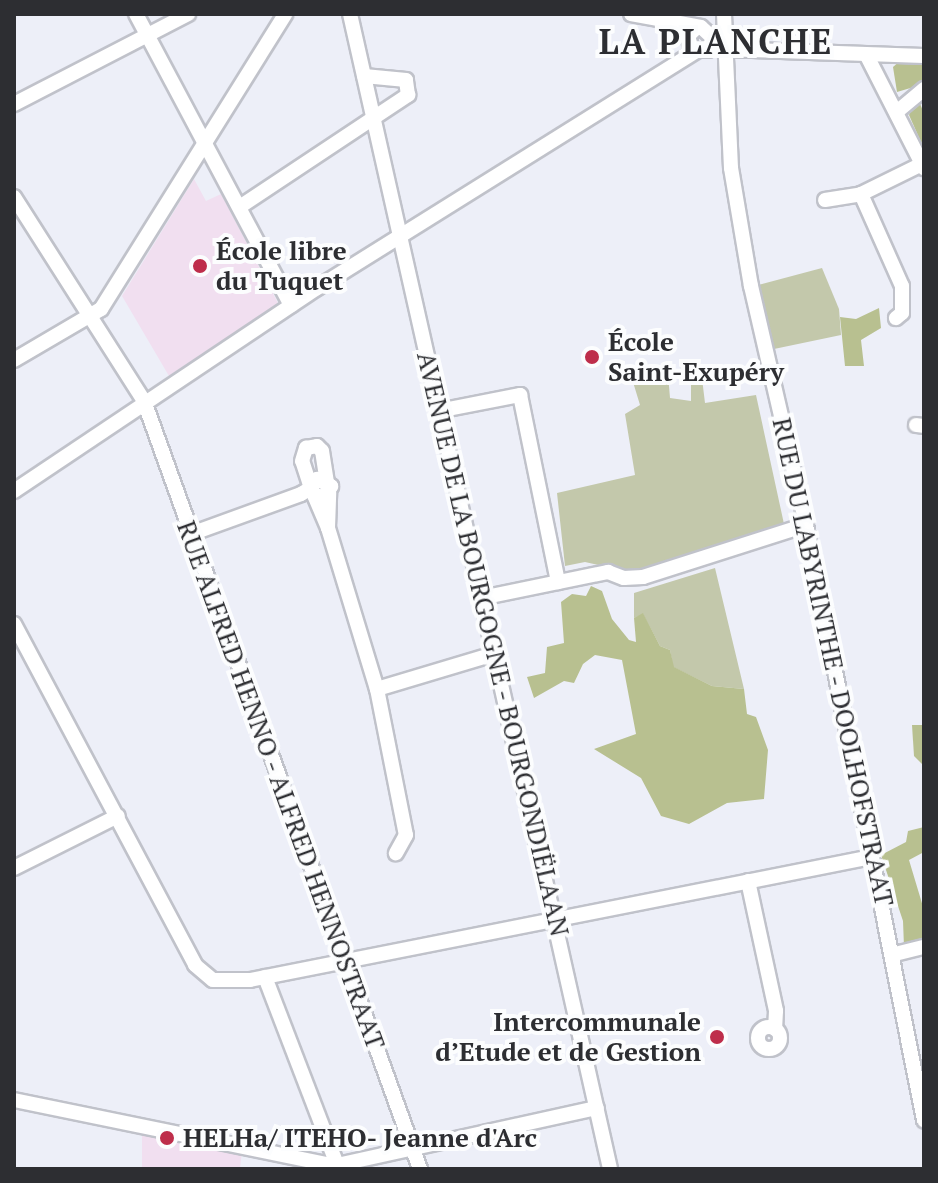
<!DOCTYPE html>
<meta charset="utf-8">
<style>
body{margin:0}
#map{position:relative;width:938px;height:1183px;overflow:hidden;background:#edeff8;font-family:"PT Serif",serif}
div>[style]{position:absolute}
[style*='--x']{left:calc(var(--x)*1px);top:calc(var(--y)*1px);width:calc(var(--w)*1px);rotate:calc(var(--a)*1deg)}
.education>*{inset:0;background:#f1dff0}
.green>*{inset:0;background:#c3c8ab}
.forest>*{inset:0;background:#b8c090}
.roads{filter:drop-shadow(2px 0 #c0c2ca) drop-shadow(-2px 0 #c0c2ca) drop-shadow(0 2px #c0c2ca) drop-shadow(0 -2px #c0c2ca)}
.minor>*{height:14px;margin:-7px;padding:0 7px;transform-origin:7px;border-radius:7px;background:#fff}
.minor>.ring{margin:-7px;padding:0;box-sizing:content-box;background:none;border:14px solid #fff;border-radius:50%}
.dots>*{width:22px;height:22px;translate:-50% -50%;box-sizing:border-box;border:4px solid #fcfdfe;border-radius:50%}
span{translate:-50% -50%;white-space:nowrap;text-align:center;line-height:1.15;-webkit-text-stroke:8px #fcfdfe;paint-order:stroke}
.poi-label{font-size:26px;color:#2d2e32;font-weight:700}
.left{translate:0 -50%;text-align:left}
.right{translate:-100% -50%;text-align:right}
.street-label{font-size:26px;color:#2d2e32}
.district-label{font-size:34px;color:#2d2e32;font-weight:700;letter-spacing:2px}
.frame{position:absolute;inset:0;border:16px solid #2d2e32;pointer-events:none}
</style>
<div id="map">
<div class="education">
<div style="clip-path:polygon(194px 179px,206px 201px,221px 194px,279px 305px,169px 376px,122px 296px)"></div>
<div style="clip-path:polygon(142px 1126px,242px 1150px,240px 1169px,142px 1169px)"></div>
</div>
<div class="green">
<div style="clip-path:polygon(822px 268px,839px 309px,841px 335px,774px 349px,758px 285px)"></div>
<div style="clip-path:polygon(700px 362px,705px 403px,756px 395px,784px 524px,646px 570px,625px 571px,585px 562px,565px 566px,557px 493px,635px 475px,625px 414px,640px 405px,633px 382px,668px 374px,670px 398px,691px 401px,691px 365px)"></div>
<div style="clip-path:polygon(715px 568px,744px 689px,712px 686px,673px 667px,670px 650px,660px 646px,643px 614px,634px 618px,634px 593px)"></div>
</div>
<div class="forest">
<div style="clip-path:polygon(900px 61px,924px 62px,924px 84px,897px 92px,893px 67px)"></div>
<div style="clip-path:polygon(917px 97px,924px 113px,924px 149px,909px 115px)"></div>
<div style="clip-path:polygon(879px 308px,881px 328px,861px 340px,864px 366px,845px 366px,840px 317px,856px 319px)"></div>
<div style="clip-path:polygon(591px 586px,602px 591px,612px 619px,629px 640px,636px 642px,634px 618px,643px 613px,660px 646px,670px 650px,674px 667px,712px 686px,744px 689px,747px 714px,756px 717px,768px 750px,764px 799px,727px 803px,689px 824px,661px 816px,641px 778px,594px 749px,636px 734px,622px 660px,595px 655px,583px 664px,574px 683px,564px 681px,534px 698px,527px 677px,545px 673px,547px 647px,564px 643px,561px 602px,572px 594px,586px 596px)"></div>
<div style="clip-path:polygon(912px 725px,924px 725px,924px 766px,914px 756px)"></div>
<div style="clip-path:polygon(924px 827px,924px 852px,909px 860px,924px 910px,924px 941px,904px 947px,903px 921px,881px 855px,906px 842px,908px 831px)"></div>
</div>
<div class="roads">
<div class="minor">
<div style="--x:136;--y:14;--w:330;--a:62"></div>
<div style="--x:350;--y:14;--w:1184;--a:77.31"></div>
<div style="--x:631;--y:14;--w:71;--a:10.5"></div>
<div style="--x:701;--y:27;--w:16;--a:43"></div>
<div style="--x:724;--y:14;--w:154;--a:87.4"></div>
<div style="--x:731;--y:168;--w:120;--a:80.4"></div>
<div style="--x:751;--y:286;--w:245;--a:77"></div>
<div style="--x:806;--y:525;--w:607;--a:78.78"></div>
<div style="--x:696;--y:28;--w:11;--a:135"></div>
<div style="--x:688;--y:36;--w:15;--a:74"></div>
<div style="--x:692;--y:50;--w:16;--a:0"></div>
<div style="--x:708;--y:50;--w:13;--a:-67"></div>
<div style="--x:723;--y:49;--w:201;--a:2"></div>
<div style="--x:867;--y:56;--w:126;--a:63"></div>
<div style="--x:14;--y:104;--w:196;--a:-27.3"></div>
<div style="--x:899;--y:110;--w:33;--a:-40"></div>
<div style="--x:861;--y:194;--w:101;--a:66"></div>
<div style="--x:902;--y:286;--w:27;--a:90"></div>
<div style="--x:902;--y:313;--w:8;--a:140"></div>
<div style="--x:14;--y:197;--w:242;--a:57.5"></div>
<div style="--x:144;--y:401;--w:816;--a:70.23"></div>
<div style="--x:825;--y:200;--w:36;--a:-9"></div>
<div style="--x:861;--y:194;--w:68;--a:-26.2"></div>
<div style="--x:241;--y:206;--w:201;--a:-33.6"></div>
<div style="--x:408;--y:95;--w:15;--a:-98"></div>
<div style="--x:406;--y:80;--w:42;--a:-174.6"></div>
<div style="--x:14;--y:360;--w:101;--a:-30.4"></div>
<div style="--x:101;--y:309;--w:348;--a:-58"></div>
<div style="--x:438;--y:411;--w:84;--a:-11"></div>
<div style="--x:520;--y:395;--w:191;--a:78.5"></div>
<div style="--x:916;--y:425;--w:8;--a:7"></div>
<div style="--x:14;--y:491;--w:365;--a:-33.8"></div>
<div style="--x:317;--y:288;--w:446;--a:-32"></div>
<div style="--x:314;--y:495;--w:36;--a:67"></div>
<div style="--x:328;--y:528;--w:35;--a:-88"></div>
<div style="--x:328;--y:528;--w:168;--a:73.1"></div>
<div style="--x:377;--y:689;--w:149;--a:78.8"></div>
<div style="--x:406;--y:835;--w:21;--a:119"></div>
<div style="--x:188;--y:535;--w:120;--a:-19.9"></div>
<div style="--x:301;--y:494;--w:12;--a:-31"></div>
<div style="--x:311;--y:488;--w:11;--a:-56"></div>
<div style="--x:317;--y:479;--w:16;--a:27"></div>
<div style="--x:331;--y:486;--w:13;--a:119"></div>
<div style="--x:325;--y:497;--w:11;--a:-170"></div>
<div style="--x:314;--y:495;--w:8;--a:-113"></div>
<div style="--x:311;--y:488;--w:28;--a:-108"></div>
<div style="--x:302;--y:461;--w:14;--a:-73"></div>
<div style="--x:306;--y:448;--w:11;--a:-10"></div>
<div style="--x:317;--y:446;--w:7;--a:45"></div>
<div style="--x:322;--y:451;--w:30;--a:81"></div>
<div style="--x:481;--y:598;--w:130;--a:-11.6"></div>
<div style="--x:608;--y:572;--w:17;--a:21"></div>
<div style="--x:624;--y:578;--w:19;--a:-3"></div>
<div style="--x:643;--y:577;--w:171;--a:-17.7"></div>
<div style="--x:14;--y:624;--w:386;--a:62"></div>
<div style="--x:195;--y:965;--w:23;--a:40"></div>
<div style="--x:213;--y:980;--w:37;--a:0"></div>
<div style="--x:250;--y:980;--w:634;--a:-11.19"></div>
<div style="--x:377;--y:689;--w:122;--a:-16.7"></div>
<div style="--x:14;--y:868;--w:116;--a:-26.6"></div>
<div style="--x:748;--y:881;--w:133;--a:77.8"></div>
<div style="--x:776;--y:1011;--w:18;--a:93"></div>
<div style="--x:895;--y:954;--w:30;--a:-14"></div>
<div style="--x:265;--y:977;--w:201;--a:69"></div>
<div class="ring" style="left:758px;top:1027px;width:8px;height:8px"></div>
<div style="--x:14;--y:1100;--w:343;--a:11.6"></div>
<div style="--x:337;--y:1165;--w:266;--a:-12.4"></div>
</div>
</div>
<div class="dots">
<div style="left:200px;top:266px;background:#be2e4b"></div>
<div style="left:592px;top:357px;background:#be2e4b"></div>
<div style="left:717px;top:1037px;background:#be2e4b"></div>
<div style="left:167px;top:1138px;background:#be2e4b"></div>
</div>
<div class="poi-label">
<span class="left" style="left:216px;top:266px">École libre<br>du Tuquet</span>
<span class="left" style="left:608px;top:357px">École<br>Saint-Exupéry</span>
<span class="right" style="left:701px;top:1037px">Intercommunale<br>d’Etude et de Gestion</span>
<span class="left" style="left:183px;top:1138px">HELHa/ ITEHO- Jeanne d'Arc</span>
</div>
<div class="street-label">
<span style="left:493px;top:644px;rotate:77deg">AVENUE DE LA BOURGOGNE - BOURGONDIËLAAN</span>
<span style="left:833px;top:662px;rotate:78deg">RUE DU LABYRINTHE - DOOLHOFSTRAAT</span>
<span style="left:281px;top:785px;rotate:70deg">RUE ALFRED HENNO - ALFRED HENNOSTRAAT</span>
</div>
<div class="district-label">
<span style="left:716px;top:42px">LA PLANCHE</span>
</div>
<div class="frame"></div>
</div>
